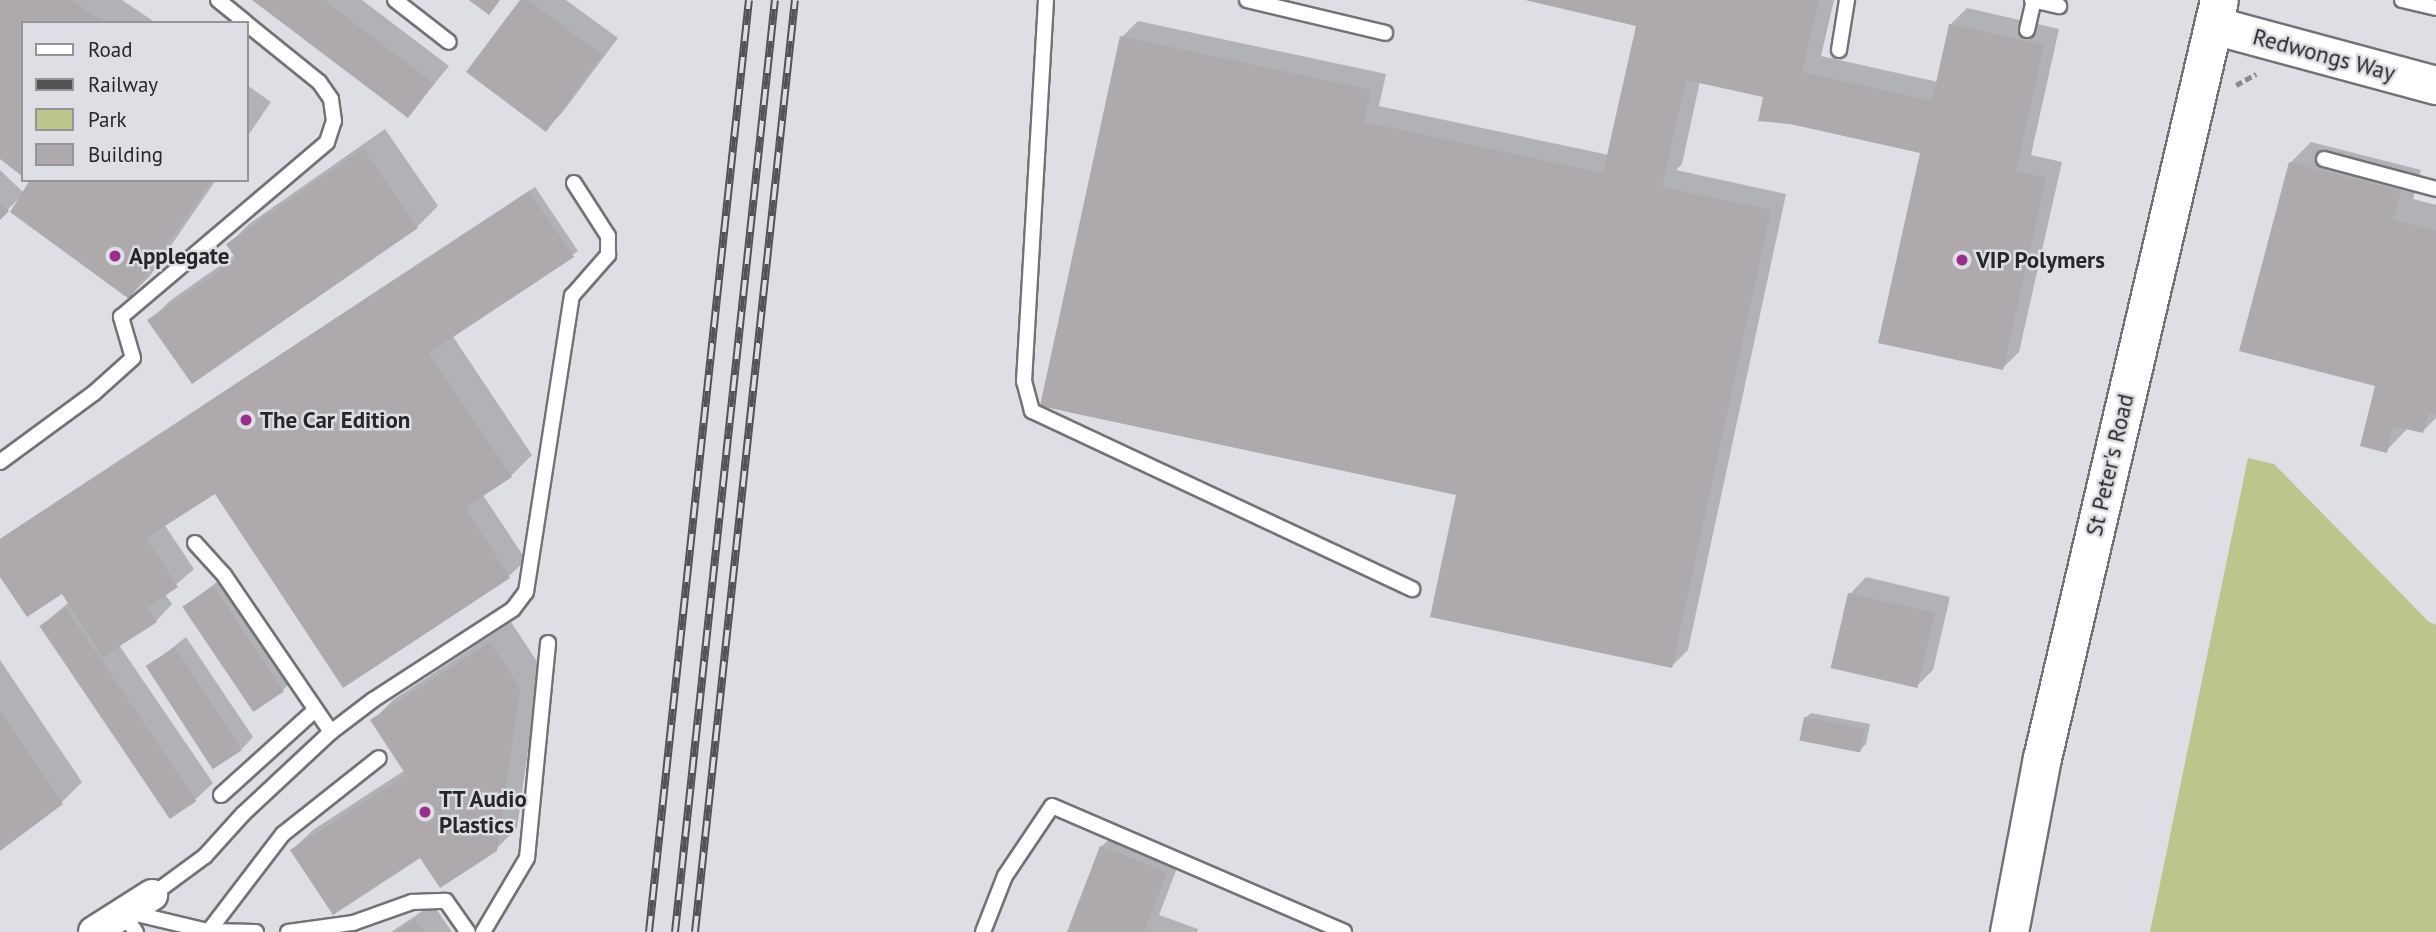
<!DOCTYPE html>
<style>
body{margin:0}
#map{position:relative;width:2436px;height:932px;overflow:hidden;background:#dddfe4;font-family:"PT Sans",sans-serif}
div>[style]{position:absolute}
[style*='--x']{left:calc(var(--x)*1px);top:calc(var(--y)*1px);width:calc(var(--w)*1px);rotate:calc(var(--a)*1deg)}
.green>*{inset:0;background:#bdc58c}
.shadow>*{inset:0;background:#0003}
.building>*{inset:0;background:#aea9ac;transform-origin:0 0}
.path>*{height:4.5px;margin-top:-2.25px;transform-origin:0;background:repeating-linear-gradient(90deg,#8a8b8f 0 7px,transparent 0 10.5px)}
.roads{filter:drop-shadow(2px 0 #717377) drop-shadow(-2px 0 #717377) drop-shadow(0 2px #717377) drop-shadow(0 -2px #717377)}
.service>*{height:14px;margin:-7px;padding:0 7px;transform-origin:7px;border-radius:7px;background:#fff}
.minor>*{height:30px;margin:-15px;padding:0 15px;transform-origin:15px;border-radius:15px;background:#fff}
.tertiary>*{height:37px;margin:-18.5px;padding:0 18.5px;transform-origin:18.5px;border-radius:18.5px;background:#fff}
.rail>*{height:8px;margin-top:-4px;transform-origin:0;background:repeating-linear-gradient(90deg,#dddfe4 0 16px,#525355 0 32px);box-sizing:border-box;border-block:2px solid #525355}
.dots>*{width:19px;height:19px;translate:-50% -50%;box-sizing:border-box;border:4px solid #dddfe4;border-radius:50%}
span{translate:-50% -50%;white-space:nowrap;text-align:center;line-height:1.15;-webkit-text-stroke:5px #dddfe4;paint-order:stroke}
.street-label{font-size:23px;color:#272729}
.poi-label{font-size:23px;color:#272729;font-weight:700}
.left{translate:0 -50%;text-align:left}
.legend{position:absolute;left:21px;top:21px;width:228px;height:161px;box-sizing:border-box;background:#dddfe4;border:2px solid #949599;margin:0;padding:9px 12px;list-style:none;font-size:21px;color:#272729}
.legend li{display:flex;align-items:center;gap:14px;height:35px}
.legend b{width:35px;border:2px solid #949599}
</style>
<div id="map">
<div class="green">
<div style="clip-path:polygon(2248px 458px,2274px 464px,2429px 622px,2436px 625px,2436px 932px,2150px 932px)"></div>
</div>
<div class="shadow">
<div style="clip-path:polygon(0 0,122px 0,156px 23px,23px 23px,0 157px)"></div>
<div style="clip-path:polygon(255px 0,362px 0,449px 66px,408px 116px)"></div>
<div style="clip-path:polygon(522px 0,566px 0,618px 38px,562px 113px,546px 129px)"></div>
<div style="clip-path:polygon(1528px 0,1834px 0,1821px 56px,1938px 82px,1950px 25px,1967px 8px,2059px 29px,2031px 155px,2062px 162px,2019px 352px,2003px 368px,1922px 152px,1765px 95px,1700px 81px,1682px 164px,1676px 170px,1786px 194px,1688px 650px,1671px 667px,1458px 494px,1122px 37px,1138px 21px,1386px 74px,1379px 106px,1609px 155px,1639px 25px)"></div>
<div style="clip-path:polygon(247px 85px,271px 102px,247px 137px)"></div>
<div style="clip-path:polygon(385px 129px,438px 206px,417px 227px,150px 320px,171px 300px,235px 255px,228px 245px,249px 224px)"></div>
<div style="clip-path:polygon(2311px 142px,2421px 170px,2413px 199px,2436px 205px,2436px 418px,2422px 432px,2408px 428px,2386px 451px,2378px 385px,2290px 163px)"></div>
<div style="clip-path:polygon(0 170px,24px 193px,30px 180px,216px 180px,150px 276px,129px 297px,18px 199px,0 218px)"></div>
<div style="clip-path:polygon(535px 187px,578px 251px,452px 335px,532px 455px,511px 476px,483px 495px,526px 560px,509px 576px,344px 686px,223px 488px,164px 524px,194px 569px,165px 594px,172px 604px,156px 621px,119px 645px,213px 783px,196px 799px,171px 816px,41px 626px,69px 602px,64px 594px,0 574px,0 539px)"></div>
<div style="clip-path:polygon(225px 576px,294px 679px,283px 690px,184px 607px)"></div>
<div style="clip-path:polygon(1866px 577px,1950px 597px,1933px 670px,1917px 686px,1850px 594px)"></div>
<div style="clip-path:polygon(511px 622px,540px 666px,517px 828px,496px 849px,421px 855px,292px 850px,313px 830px,405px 770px,372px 721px,393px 700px)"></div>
<div style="clip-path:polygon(186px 637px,253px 737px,242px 749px,148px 667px)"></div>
<div style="clip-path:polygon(0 660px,82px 782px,61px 803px,0 849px)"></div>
<div style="clip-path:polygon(1811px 713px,1870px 724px,1866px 744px,1860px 750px,1805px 718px)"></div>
<div style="clip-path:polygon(1118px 831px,1182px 855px,1159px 915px,1198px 929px,1197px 932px,1069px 932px,1101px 847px)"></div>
<div style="clip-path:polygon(433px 904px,452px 932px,391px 932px)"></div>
</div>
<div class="building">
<div style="clip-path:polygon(0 0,71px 0,105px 23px,23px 23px,23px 177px,0 159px)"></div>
<div style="clip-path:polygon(252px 0,324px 0,434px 84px,408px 118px)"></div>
<div style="clip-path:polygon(469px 0,500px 0,489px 15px)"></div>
<div style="clip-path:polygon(520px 0,528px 0,602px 55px,546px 132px,466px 72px)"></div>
<div style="clip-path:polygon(1525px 0,1819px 0,1802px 72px,1932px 101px,1949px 24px,2044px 45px,2016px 171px,2046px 178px,2003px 370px,1878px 343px,1920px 153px,1790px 124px,1758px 121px,1763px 97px,1686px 80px,1662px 187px,1771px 210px,1672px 668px,1430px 617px,1456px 495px,1040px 406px,1120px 36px,1371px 90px,1364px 122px,1603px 173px,1636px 26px)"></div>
<div style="clip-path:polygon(363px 149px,418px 228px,192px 384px,147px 320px,236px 259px,226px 244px)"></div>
<div style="clip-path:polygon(2289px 162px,2401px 191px,2393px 220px,2436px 231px,2436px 415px,2429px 413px,2423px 433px,2393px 426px,2387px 453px,2360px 446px,2375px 386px,2239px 351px)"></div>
<div style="clip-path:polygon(30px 180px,212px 180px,129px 299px,10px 212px)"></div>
<div style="clip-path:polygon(529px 191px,574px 257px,429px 353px,512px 477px,465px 508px,510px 578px,343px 688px,215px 494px,146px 538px,178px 587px,147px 608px,157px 622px,103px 657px,62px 594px,27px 617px,0 577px,0 539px)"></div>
<div style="clip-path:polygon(0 202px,9px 211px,0 220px)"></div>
<div style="left:213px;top:586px;width:127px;height:37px;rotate:56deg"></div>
<div style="left:1848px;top:593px;width:89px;height:77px;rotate:13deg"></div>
<div style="left:66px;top:608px;width:233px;height:32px;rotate:56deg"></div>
<div style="clip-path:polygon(490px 642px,520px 688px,497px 851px,440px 888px,420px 858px,333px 915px,290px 850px,406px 775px,370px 720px)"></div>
<div style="left:175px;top:647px;width:123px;height:35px;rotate:57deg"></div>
<div style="clip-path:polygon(0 711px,63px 804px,0 851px)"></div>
<div style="left:1804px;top:717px;width:62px;height:24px;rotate:11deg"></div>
<div style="clip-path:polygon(1100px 846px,1167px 872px,1144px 932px,1067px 932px)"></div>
<div style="clip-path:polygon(415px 919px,424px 932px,396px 932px)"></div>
</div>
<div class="path">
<div style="--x:2236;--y:85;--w:23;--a:-29"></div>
</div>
<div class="roads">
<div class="service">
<div style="--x:218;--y:0;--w:36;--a:39"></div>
<div style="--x:395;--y:0;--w:68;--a:37.9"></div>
<div style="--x:1046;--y:0;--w:382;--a:93.3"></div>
<div style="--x:1024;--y:381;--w:31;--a:75"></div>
<div style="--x:1032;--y:411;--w:420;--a:25.1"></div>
<div style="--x:1247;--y:0;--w:142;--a:13.4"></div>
<div style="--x:2032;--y:0;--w:28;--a:13"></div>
<div style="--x:2402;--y:0;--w:35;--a:13"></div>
<div style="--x:2027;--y:30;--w:31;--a:-77"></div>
<div style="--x:1839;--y:50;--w:51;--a:-80.9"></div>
<div style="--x:2324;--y:159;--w:116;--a:15"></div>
<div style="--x:0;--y:462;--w:117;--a:-36.3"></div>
<div style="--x:94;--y:393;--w:52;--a:-41.9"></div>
<div style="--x:133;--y:358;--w:43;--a:-106.3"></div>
<div style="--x:121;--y:317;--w:270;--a:-40.3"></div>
<div style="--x:327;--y:142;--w:22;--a:-72"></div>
<div style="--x:334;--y:121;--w:22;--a:-98"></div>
<div style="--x:331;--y:99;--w:21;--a:-125"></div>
<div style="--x:319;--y:82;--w:92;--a:-141.1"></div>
<div style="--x:195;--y:543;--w:43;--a:47.8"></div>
<div style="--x:224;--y:575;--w:190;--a:55.7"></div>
<div style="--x:221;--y:795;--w:127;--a:-42.1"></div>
<div style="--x:152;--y:895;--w:66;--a:-36.3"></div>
<div style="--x:205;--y:856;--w:57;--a:-47.9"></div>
<div style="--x:243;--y:814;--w:120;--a:-43"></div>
<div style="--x:331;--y:732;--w:53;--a:-37.3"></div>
<div style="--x:373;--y:700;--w:167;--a:-33"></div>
<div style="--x:513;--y:609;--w:21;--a:-53"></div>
<div style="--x:526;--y:592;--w:300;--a:-81.2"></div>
<div style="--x:572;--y:296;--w:55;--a:-48.7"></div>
<div style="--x:608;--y:255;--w:19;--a:-90"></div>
<div style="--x:608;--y:236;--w:63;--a:-122.7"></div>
<div style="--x:128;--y:912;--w:82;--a:13.4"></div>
<div style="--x:208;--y:931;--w:48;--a:1.2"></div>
<div style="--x:123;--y:913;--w:23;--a:56"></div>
<div style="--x:208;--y:932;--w:123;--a:-52.6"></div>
<div style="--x:283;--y:834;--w:122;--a:-38.4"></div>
<div style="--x:288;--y:932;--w:66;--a:-7.9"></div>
<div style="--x:353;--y:923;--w:63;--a:-19.6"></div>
<div style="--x:412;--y:902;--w:34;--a:-2"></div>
<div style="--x:446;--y:901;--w:38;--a:55"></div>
<div style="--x:483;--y:932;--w:86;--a:-59.3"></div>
<div style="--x:527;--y:858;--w:216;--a:-84.4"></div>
<div style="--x:983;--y:932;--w:60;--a:-68.6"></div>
<div style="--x:1005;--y:876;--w:84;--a:-56.1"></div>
<div style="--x:1052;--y:806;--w:318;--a:23.3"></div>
</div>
<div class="minor">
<div style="--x:94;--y:932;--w:69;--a:-32.5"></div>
</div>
<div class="tertiary">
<div style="--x:2213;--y:25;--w:231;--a:15.1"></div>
<div style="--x:2009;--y:932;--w:177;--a:-79.3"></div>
<div style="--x:2042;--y:758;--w:778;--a:-76.86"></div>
</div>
</div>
<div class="rail">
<div style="--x:649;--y:932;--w:937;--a:-83.88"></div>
<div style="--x:675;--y:932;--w:937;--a:-83.88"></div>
<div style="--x:695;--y:932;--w:937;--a:-83.88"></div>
</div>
<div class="dots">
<div style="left:115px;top:256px;background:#9a2d8e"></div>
<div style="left:1962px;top:260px;background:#9a2d8e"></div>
<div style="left:246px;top:420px;background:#9a2d8e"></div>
<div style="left:425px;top:812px;background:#9a2d8e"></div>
</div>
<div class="street-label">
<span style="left:2324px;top:55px;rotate:15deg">Redwongs Way</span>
<span style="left:2110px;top:465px;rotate:-77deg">St Peter's Road</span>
</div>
<div class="poi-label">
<span class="left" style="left:129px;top:256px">Applegate</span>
<span class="left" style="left:1976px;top:260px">VIP Polymers</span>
<span class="left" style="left:260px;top:420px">The Car Edition</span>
<span class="left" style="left:439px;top:812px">TT Audio<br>Plastics</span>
</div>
<ul class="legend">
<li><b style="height:9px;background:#fff"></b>Road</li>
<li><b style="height:9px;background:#525355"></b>Railway</li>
<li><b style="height:19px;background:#bdc58c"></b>Park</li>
<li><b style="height:19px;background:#aea9ac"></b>Building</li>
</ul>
</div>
